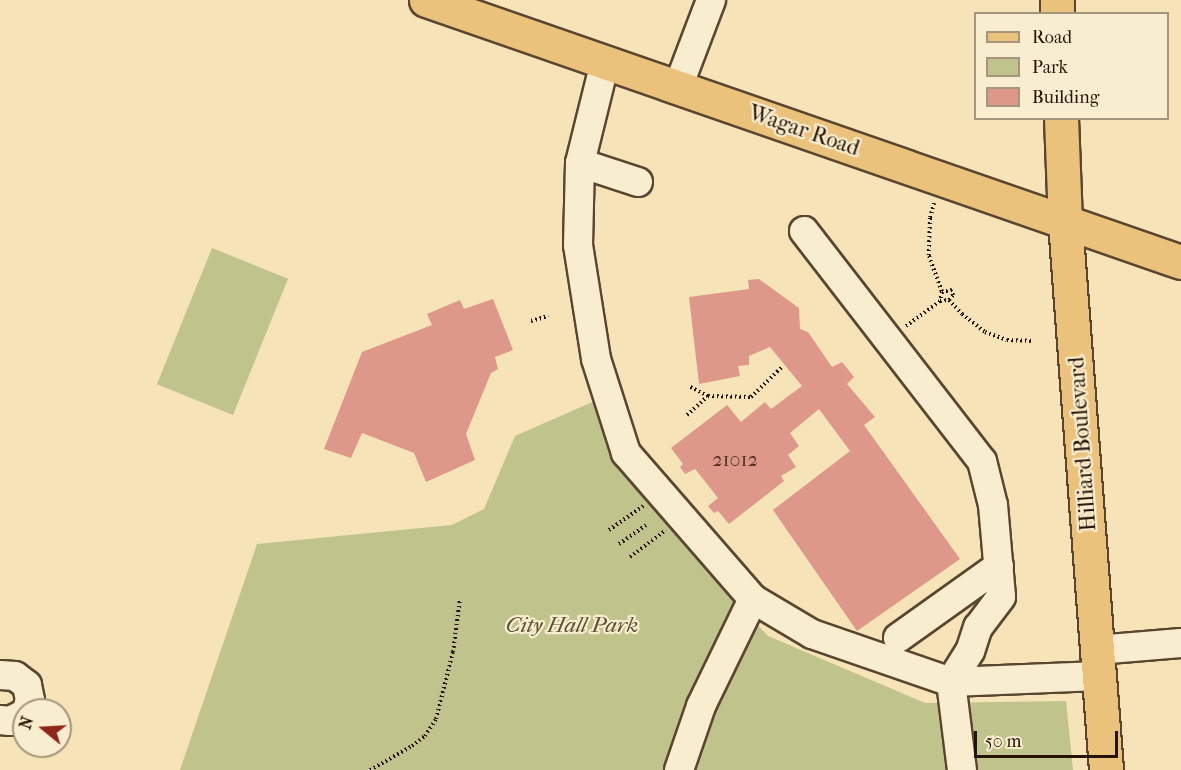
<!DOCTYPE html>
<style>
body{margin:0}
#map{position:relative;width:1181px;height:770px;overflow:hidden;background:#f6e3b7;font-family:"IM FELL French Canon",serif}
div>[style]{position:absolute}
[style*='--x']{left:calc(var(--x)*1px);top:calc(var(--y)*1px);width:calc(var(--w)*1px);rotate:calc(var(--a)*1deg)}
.green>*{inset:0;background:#c0c38c;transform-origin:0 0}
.building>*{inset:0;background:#de988a}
.path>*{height:4px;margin-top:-2px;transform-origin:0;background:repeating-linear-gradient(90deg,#261203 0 1.5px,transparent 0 4.5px)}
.roads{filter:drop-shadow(2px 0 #5a4630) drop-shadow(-2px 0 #5a4630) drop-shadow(0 2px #5a4630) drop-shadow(0 -2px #5a4630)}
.minor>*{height:28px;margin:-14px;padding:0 14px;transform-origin:14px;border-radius:14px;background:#f9edd0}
.major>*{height:33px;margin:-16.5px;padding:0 16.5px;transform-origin:16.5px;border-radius:16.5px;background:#ebc27c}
span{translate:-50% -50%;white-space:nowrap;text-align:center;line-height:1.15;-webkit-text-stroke:4.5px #f9edd0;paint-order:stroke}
.number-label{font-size:20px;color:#543425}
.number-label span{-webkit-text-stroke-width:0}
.street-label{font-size:22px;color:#261203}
.park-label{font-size:22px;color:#5c5033;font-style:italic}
.legend{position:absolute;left:974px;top:12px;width:195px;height:108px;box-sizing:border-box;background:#f9edd0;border:2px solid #a5957e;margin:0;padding:8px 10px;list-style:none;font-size:18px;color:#261203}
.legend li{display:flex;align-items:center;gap:12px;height:30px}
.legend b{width:30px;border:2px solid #a5957e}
.north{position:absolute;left:12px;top:698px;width:60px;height:60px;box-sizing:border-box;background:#f9edd0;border:2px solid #a5957e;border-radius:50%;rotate:288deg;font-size:16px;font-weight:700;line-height:24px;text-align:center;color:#261203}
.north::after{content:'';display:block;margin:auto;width:21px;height:27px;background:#8f2418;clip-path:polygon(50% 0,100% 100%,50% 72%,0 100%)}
.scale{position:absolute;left:974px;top:731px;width:144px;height:27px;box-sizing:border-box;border:3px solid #261203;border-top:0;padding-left:8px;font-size:18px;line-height:21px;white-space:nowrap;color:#261203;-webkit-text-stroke:4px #f9edd0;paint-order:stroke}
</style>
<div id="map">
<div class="green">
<div style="left:212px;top:248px;width:82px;height:147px;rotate:22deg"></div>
<div style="clip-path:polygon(597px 400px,701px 559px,721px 585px,768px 636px,925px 703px,1066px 701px,1073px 770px,180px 770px,257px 544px,452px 525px,484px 509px,515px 436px)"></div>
</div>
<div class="building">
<div style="clip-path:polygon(759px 279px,799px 308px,800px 329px,808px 332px,832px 367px,842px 362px,854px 377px,847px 384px,875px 417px,864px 425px,960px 559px,857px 631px,773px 510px,850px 451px,819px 409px,790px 433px,799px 446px,788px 455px,796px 467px,781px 476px,784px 481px,729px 524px,718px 511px,714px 513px,708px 506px,718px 498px,704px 480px,695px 469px,685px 474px,680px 467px,683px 464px,671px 448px,727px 405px,741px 422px,765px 402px,771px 409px,802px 386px,770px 347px,749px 356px,749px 365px,738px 366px,740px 376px,699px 384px,689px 297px,749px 289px,748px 280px)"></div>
<div style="clip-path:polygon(493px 299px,513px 350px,495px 357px,498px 369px,491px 373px,466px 434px,475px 460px,426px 482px,414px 453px,362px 433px,351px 458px,324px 449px,362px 352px,432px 325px,427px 314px,460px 300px,464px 309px)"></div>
</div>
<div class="path">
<div style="--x:934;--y:203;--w:16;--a:105"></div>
<div style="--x:930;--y:218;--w:38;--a:92"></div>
<div style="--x:929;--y:256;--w:38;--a:70"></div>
<div style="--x:949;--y:300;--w:19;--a:47"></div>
<div style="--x:962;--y:314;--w:29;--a:38"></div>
<div style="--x:985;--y:332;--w:23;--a:20"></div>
<div style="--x:1007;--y:340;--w:27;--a:2"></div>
<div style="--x:531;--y:321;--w:18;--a:-16"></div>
<div style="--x:906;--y:326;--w:42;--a:-36.3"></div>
<div style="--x:940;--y:301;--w:9;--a:-6"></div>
<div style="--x:949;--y:300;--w:6;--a:-51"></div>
<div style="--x:953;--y:295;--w:5;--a:-101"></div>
<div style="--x:952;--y:290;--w:10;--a:169"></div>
<div style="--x:942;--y:292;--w:9;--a:103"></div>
<div style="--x:708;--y:396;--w:43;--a:1.3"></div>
<div style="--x:751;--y:397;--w:43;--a:-44.1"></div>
<div style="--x:687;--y:415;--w:28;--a:-42"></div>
<div style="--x:708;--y:396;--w:22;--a:-153"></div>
<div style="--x:609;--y:530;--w:42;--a:-35.2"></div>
<div style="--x:619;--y:544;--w:33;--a:-35"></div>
<div style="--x:630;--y:557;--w:45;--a:-36.9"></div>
<div style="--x:370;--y:770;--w:48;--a:-29.7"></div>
<div style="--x:412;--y:746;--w:16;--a:-38"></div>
<div style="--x:425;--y:736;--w:20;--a:-57"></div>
<div style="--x:436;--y:719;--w:69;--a:-75.8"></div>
<div style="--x:453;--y:652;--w:53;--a:-82.5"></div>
</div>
<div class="roads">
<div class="minor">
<div style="--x:605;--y:62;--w:104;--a:103.9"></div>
<div style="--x:580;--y:163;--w:82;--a:91.4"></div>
<div style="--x:578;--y:245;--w:115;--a:81"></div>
<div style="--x:596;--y:359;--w:99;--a:72.3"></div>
<div style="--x:626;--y:453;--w:194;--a:49"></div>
<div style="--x:753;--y:599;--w:69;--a:30.7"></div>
<div style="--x:812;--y:634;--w:147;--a:19.1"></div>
<div style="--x:951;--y:682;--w:148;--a:-2.3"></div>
<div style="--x:678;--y:87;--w:93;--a:-69.2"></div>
<div style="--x:580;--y:163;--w:61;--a:18.1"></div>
<div style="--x:804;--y:231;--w:291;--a:52.3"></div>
<div style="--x:982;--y:461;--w:45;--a:76"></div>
<div style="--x:993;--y:505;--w:92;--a:85"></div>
<div style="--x:1001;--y:597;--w:38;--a:127"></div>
<div style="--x:978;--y:627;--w:25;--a:108"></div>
<div style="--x:970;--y:651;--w:36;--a:122"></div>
<div style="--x:951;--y:682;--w:89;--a:82.9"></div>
<div style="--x:898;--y:638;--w:124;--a:-35.5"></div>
<div style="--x:1097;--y:650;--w:84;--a:-4.8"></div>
<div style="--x:0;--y:675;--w:15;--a:4"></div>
<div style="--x:15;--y:676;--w:15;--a:37"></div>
<div style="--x:27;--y:685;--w:15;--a:79"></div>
<div style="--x:30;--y:700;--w:10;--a:107"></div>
<div style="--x:0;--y:720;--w:10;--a:6"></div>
<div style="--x:10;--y:721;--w:16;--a:-27"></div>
<div style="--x:679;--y:770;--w:68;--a:-71"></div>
<div style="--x:701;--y:706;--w:119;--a:-64.1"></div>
</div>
<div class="major">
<div style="--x:426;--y:0;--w:799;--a:19.14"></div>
<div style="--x:1057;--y:0;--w:14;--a:90"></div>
<div style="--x:1061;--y:118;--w:104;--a:87.8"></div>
<div style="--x:1065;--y:222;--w:550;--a:85.72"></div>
</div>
</div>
<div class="number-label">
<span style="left:735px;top:459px">21012</span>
</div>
<div class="street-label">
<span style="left:804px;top:131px;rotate:19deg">Wagar Road</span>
<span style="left:1083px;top:444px;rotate:-94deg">Hilliard Boulevard</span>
</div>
<div class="park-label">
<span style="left:572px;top:626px">City Hall Park</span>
</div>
<ul class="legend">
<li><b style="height:8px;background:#ebc27c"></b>Road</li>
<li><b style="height:16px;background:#c0c38c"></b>Park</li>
<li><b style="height:16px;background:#de988a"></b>Building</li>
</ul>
<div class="north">N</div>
<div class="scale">50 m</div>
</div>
